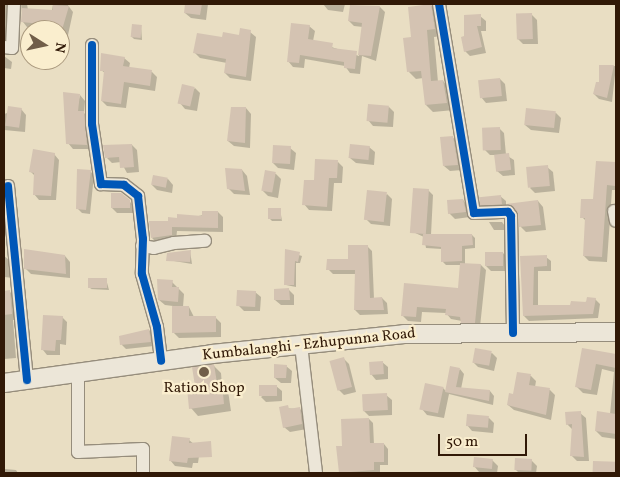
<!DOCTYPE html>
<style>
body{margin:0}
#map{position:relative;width:620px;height:477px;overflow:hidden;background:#e9dec3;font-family:Vollkorn,serif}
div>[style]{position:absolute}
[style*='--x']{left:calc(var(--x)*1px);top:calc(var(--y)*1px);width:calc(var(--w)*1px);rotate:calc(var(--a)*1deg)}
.shadow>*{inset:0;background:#0003}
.building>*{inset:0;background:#d4c3b2;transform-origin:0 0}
.roads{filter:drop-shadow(1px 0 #968d7c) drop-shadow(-1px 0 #968d7c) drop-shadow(0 1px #968d7c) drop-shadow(0 -1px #968d7c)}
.street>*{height:12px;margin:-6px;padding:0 6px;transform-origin:6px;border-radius:6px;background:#ece6d8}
.secondary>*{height:18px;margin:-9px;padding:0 9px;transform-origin:9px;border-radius:9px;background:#ece6d8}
.cycleway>*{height:8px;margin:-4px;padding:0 4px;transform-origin:4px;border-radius:4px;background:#0057b8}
.dots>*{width:14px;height:14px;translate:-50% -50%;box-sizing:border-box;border:2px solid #faeece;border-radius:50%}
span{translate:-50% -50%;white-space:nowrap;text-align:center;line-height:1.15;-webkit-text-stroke:4.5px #faeece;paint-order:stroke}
.street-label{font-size:15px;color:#311907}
.poi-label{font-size:15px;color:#311907}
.frame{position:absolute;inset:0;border:5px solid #311907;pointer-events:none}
.north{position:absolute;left:20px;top:20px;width:50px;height:50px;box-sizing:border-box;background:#faeece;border:1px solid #aa997e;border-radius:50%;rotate:100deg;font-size:14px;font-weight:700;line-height:20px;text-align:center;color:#311907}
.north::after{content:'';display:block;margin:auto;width:18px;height:22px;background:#715e49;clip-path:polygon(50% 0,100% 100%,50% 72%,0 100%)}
.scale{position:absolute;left:438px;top:434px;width:89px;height:22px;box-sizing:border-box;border:2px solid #311907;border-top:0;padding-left:6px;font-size:15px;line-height:18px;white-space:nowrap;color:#311907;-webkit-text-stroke:4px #faeece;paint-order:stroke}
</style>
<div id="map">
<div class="shadow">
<div style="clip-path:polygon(4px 4px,13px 4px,9px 44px,4px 48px)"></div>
<div style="clip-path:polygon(21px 4px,27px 4px,28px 10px,52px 11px,53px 4px,67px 4px,73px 12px,65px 49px,60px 48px,60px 30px,27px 27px,23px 22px)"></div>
<div style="clip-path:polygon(186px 4px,208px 4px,206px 20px,191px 18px,185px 13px)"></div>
<div style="clip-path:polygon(323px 4px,345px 4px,343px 12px,328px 10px)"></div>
<div style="clip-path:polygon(431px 5px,438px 12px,441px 36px,434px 37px,438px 82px,443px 81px,450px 88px,454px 110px,433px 112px,426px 105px,423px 78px,416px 79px,409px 72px,413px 38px)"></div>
<div style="clip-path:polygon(380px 7px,385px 12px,376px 61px,362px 56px,360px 74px,350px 73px,345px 66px,305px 59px,304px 68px,293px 67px,288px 61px,309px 26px,315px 31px,313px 41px,359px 56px,363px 27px,354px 26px,349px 21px)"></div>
<div style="clip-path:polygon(531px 14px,537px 20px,538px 44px,523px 44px,518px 39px)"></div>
<div style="clip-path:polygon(480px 16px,486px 21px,486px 31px,481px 31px,486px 53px,470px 56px,465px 51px,466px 37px)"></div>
<div style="clip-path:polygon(141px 26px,142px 40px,134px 39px,132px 37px)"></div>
<div style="clip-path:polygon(250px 32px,256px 37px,251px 81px,230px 78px,225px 73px,227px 63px,200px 58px,195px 53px,223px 39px)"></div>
<div style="clip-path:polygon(4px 56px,12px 62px,11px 69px,4px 68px)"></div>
<div style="clip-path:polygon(124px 58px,130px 63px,129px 68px,152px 72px,157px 77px,155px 91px,129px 87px,126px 108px,107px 106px,102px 101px,105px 73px,101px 70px)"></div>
<div style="clip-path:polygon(601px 66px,616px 66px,612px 102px,599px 99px,594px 94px,600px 84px)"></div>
<div style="clip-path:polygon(500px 79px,505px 84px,507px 101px,486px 103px,481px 97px)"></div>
<div style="clip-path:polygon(195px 88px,200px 93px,197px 111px,185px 109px,180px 103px)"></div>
<div style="clip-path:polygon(80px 95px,85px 101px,84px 113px,89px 118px,92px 149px,73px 149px,68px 143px)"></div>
<div style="clip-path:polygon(389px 107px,394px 112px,393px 127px,373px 126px,368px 120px)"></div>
<div style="clip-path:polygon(246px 108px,251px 114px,250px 148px,234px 146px,228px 141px)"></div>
<div style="clip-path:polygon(21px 109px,26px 115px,25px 132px,4px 130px,4px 114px)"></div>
<div style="clip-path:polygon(556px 113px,561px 118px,559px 133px,531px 130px,525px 125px)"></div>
<div style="clip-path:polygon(499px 128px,504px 133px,506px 155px,514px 160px,515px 175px,503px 176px,497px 171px,496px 155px,490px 155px,485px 150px)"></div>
<div style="clip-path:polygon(452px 137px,458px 142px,462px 170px,450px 171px,444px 166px)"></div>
<div style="clip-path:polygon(132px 145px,137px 150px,139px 172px,127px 173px,121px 162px,112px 163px,107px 158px)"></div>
<div style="clip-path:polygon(369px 147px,375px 152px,374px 165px,356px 163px,350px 158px)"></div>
<div style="clip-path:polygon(290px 148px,296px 153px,294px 170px,278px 168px,273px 163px)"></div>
<div style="clip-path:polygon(54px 154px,59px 160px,56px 200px,39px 200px,34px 194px,35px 176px,31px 172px)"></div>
<div style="clip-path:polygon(338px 162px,343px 167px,342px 183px,334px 183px,332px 211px,309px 210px,304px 204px,315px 182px)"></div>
<div style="clip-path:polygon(597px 162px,616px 164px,616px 190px,612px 190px,607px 262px,589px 261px,584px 256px,586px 221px,582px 217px,594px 200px)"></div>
<div style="clip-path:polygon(547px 167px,553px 172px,555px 191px,535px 193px,530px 188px)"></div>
<div style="clip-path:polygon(226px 169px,242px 170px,247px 176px,250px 195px,234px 194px,229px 189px)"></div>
<div style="clip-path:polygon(90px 171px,94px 175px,90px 214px,82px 213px,78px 209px)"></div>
<div style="clip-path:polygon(266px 172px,276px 174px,281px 179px,278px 198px,268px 196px,263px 191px)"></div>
<div style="clip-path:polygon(168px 179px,173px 185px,172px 193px,157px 190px,152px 185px)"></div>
<div style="clip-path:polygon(428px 190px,433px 195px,431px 235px,472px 235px,475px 238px,475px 248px,465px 249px,465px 264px,481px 265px,486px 270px,480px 327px,467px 327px,462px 321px,451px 319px,446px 313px,422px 312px,421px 322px,408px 321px,403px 316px,405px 285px,459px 290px,461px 265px,446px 265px,443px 262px,442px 249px,426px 248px,424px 237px,413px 232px)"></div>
<div style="clip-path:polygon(387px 194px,392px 199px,390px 226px,371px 224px,366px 219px)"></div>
<div style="clip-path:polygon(500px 196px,506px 201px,506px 209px,487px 210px,482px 204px)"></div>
<div style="clip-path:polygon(463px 200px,468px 205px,470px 217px,455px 219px,449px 213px)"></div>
<div style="clip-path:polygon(129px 201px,135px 207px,135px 213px,117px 213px,112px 208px)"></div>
<div style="clip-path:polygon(538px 201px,543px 207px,546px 230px,526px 232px,521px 227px,519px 213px,510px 205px)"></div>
<div style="clip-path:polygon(280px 209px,282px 221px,272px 221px,269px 218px)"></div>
<div style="clip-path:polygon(218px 212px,223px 217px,223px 232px,177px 231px,176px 240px,157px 243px,152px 238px,169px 222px)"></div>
<div style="clip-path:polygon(489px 222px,502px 222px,508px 230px,494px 230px)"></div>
<div style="clip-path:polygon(367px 246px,372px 251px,374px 299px,382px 298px,387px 303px,388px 314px,360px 315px,355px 310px,356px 274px,333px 274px,328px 269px,350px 260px)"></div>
<div style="clip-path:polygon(190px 251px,192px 264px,168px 260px)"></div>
<div style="clip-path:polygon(286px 251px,302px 256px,300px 263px,296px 263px,296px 287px,286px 285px)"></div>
<div style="clip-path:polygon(503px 253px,508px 258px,509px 271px,491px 271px,486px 266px)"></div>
<div style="clip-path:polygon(4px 256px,12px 262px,14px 278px,4px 277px)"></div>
<div style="clip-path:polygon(65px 256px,70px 262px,70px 278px,31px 274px,26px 269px)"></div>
<div style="clip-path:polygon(521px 257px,546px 257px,551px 261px,551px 271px,538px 271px,538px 306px,572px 306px,595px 299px,600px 304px,598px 318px,529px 321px,524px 316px)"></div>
<div style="clip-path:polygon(106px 279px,109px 290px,90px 289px)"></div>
<div style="clip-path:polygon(172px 282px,184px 294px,183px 307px,189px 307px,194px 317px,215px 317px,221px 323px,221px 337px,179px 338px,173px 332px,173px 306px,165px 305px,159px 300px)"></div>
<div style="clip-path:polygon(289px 290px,294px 295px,294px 305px,281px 305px,275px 300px)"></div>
<div style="clip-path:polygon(4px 292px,10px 292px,16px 298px,18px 320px,13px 320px,16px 358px,4px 359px)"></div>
<div style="clip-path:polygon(255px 292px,261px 297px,260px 311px,244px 311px,238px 305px)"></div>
<div style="clip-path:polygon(62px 317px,67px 322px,66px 345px,60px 344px,60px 355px,47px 355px,43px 350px)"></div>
<div style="clip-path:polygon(149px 330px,153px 334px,154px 346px,126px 349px,122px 345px,120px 337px)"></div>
<div style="clip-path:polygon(583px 350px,615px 355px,616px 350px,616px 439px,602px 437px,596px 431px,610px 414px,614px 372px,602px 369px,597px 395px,583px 393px,576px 386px)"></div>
<div style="clip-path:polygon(492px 353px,497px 358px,494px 371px,478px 367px,473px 362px)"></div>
<div style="clip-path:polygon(344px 359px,349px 364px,356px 392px,344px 395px,339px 390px)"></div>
<div style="clip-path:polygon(382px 362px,388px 367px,388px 379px,376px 380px,371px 374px)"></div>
<div style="clip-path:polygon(214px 366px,221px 373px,222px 385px,228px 391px,231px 411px,198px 416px,191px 408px,196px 387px)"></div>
<div style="clip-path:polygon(286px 366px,292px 371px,291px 383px,281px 383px,275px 378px)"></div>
<div style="clip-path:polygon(460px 369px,464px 374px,461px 389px,490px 391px,494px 396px,493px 405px,449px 394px,444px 418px,427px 415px,422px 409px,443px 388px,446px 391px)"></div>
<div style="clip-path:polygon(518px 373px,531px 376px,536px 381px,535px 387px,550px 390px,555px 395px,551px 420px,514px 410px,508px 405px,514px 395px)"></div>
<div style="clip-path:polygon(276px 386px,282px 391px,282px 401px,266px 402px,261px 397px)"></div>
<div style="clip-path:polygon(386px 395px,392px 400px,392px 415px,369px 416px,364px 411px)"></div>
<div style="clip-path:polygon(280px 408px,300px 409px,305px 414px,307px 429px,290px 432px,284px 427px)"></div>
<div style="clip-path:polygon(580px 413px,586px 418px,589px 461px,577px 461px,571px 455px,573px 430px,567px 424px)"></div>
<div style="clip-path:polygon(489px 418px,494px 423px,493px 433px,472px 431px,467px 425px)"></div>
<div style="clip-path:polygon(369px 419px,373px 423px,374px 445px,384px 444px,388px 449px,388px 465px,380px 465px,380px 473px,340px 473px,337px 447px,343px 447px)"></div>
<div style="clip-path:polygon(189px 440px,200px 449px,198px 463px,193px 463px,192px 468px,175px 466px,170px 460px)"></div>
<div style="clip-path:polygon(492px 460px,498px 466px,497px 473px,479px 472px,474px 466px)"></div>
<div style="clip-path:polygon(531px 460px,537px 466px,536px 473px,519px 473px,516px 470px)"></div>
<div style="clip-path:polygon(5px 469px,16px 470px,18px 473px,4px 473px)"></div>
</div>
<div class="building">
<div style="clip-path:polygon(185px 4px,202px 4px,200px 15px,184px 13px)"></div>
<div style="clip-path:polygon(431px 4px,435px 29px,427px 30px,431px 81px,443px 80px,447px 103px,425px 105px,421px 71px,407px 72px,403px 38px,411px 37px,408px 7px)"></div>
<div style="clip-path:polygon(53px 5px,69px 6px,62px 30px,52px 30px,53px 25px,21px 22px,22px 8px,53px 10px)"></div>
<div style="clip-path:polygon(350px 5px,380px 6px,371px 56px,358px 55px,362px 23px,348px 21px)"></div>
<div style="left:532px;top:13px;width:26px;height:16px;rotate:88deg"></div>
<div style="clip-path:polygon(481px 14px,481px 26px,477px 26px,482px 47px,464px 52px,461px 37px,464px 36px,464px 15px)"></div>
<div style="clip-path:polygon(291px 23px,310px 25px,308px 39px,333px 43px,332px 48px,357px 51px,355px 69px,344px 68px,344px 62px,300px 55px,299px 63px,287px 62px)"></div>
<div style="left:132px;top:24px;width:10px;height:13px;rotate:6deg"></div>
<div style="clip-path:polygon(240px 28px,251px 30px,246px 77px,224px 73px,226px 59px,193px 53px,197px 33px,222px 37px,223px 32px,239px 35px)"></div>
<div style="clip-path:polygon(101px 53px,125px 57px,123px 66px,152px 70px,150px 86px,124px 82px,121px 104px,101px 101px,104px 71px,100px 71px)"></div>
<div style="clip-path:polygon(599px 65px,614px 65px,607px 98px,593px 94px,596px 82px,599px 82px)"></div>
<div style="left:500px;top:78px;width:18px;height:22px;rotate:84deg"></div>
<div style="left:182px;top:84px;width:13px;height:20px;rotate:13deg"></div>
<div style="clip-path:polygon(63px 92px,80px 94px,78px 111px,84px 111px,87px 145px,66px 144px)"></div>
<div style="left:368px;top:104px;width:21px;height:17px;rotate:5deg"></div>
<div style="left:8px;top:106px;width:14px;height:20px;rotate:8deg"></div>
<div style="clip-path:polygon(231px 107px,246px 107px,245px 143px,227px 141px)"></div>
<div style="left:526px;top:108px;width:30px;height:17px;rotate:6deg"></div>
<div style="left:500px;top:127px;width:23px;height:18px;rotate:88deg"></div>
<div style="clip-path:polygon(453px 136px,458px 165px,443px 166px,440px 137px)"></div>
<div style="clip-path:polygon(132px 144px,134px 167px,120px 168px,119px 157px,105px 158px,103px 145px)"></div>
<div style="left:350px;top:144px;width:20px;height:14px;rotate:6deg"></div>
<div style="left:273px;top:145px;width:18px;height:18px;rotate:3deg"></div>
<div style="clip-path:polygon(33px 149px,55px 153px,51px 196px,33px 195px,34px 173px,29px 172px)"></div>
<div style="left:509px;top:153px;width:17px;height:15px;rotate:83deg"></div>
<div style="clip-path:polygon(315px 159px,338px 160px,337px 178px,329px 178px,327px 207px,302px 205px,304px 180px,314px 180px)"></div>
<div style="clip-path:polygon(596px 161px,616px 162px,615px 186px,607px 185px,602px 257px,583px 256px,585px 218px,580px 218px,581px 199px,593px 199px)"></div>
<div style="left:548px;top:165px;width:21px;height:22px;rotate:85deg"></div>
<div style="clip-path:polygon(225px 168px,242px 169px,245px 191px,227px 189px)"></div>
<div style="clip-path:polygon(77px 169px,91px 170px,86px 210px,76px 209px)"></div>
<div style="left:265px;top:170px;width:11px;height:21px;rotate:10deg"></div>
<div style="left:153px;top:175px;width:15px;height:10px;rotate:11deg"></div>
<div style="left:413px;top:188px;width:16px;height:45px;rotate:4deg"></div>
<div style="left:367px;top:190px;width:20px;height:30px;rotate:6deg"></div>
<div style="clip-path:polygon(111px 193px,121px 193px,130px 200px,130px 208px,111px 208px)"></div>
<div style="left:501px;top:195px;width:9px;height:22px;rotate:84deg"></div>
<div style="clip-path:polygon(463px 199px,466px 212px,448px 214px,447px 200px)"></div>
<div style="clip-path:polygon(538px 200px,541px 225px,519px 227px,518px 212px,507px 204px)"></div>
<div style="left:268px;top:208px;width:13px;height:11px"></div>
<div style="clip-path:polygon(202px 211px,218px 211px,218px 228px,172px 227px,172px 235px,151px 238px,149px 221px,168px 221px,168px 217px,177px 218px,177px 214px,202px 216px)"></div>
<div style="clip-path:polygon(423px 234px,472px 234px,473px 245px,462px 246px,462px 261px,441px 262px,441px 247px,422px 245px)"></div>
<div style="clip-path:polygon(348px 245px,368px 245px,370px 298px,382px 297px,384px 310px,354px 310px,355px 270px,326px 270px,327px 259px,348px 259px)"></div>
<div style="clip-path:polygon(24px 249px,65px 255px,66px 274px,24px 269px)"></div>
<div style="clip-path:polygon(285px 249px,300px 252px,298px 262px,295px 261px,294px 285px,284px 285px)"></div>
<div style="clip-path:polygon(191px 250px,190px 262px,166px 261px,167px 253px)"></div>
<div style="left:485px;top:252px;width:18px;height:14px"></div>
<div style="clip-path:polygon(547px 255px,547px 266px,534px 267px,533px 305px,570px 305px,571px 301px,586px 302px,587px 297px,596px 298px,593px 314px,523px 316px,520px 256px)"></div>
<div style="clip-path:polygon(460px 263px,481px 264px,475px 323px,461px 323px,460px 317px,445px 315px,446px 309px,417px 307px,416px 317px,401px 316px,404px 283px,458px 288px)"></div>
<div style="left:107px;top:278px;width:10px;height:19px;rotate:90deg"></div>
<div style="clip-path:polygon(157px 279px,173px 280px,172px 287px,179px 287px,178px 302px,158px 300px)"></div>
<div style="clip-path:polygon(289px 288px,290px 300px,274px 300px,274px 289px)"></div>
<div style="clip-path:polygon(10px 290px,12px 314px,4px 315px,4px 291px)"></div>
<div style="left:237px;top:290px;width:19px;height:16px;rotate:3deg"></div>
<div style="clip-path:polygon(172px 306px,189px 306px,189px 316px,216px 316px,216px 332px,172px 333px)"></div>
<div style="clip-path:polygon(43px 315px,63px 316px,61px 340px,56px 340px,55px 351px,41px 350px)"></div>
<div style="clip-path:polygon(149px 329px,151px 342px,120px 345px,119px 336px)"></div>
<div style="left:475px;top:348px;width:17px;height:15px;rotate:10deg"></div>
<div style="clip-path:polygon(582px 348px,616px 354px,616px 368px,596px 364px,591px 390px,575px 387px)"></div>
<div style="left:344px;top:357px;width:31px;height:15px;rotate:75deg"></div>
<div style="left:383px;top:361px;width:13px;height:14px;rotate:86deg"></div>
<div style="clip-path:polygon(214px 364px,217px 383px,222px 383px,224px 404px,189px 409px,187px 387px,195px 386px,192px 367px)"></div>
<div style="clip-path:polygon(274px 364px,287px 365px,286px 378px,274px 378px)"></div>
<div style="clip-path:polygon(450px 366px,460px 368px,456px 387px,490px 390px,489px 401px,445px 392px)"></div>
<div style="clip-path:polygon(517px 372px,531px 374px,529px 385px,550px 388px,546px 415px,507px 405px,509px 393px,513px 394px)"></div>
<div style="left:425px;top:383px;width:19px;height:27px;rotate:12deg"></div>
<div style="left:277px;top:385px;width:11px;height:18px;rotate:90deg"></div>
<div style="left:387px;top:393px;width:17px;height:25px;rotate:87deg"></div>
<div style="clip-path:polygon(288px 405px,289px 409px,300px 407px,302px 424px,283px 428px,279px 407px)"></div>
<div style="clip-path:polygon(581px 411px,584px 457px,570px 456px,572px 424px,566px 425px,565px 412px)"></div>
<div style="clip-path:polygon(597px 411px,616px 414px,616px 434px,595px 431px)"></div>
<div style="left:467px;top:414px;width:22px;height:12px;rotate:5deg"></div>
<div style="clip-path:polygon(369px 418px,370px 443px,384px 443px,384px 462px,374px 462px,374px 470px,339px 473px,336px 446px,342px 446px,341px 419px)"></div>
<div style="clip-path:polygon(172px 436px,190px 438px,189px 443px,211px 441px,212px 457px,188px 458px,187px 463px,169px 461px)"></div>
<div style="left:474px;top:457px;width:19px;height:10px;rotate:6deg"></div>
<div style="left:515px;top:458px;width:17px;height:12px;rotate:3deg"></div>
<div style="left:593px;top:461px;width:23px;height:12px;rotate:2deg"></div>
</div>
<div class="roads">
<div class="street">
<div style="--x:439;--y:4;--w:212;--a:80.5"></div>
<div style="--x:474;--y:213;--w:34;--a:-2"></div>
<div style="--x:508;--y:212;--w:5;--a:53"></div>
<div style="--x:511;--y:216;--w:117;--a:89"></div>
<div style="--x:92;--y:45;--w:79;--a:90"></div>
<div style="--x:92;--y:124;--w:61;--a:81.5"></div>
<div style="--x:101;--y:184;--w:23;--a:2"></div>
<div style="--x:124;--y:185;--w:18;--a:38"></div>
<div style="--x:138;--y:196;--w:43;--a:83.4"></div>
<div style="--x:143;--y:239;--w:35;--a:92"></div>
<div style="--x:142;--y:274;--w:55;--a:74.2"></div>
<div style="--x:157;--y:327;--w:34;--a:83"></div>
<div style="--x:4;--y:47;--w:8;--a:7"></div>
<div style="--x:12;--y:48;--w:44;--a:-87.4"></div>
<div style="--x:8;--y:186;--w:195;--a:84.4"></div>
<div style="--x:614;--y:211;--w:10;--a:79"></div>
<div style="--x:142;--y:246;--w:12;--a:9"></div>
<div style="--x:154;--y:248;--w:21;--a:-14"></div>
<div style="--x:174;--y:243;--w:31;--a:-4"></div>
<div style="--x:301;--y:345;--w:129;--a:83.3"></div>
<div style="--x:78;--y:373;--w:79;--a:90"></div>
<div style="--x:78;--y:452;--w:65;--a:-2.6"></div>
<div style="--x:143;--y:449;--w:24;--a:90"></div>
</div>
<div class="secondary">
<div style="--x:4;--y:383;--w:210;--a:-7.9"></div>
<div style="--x:212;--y:354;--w:193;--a:-5.9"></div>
<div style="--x:404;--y:334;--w:212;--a:-0.5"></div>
</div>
</div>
<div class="cycleway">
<div style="--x:439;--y:4;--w:212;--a:80.5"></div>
<div style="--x:474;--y:213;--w:34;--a:-2"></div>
<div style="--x:508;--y:212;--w:5;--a:53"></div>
<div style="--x:511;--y:216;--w:117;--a:89"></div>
<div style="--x:92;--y:45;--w:79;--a:90"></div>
<div style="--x:92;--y:124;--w:61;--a:81.5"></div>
<div style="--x:101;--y:184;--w:23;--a:2"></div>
<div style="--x:124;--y:185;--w:18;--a:38"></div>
<div style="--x:138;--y:196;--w:43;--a:83.4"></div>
<div style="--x:143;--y:239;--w:35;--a:92"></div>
<div style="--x:142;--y:274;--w:55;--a:74.2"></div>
<div style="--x:157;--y:327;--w:34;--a:83"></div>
<div style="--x:8;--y:186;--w:195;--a:84.4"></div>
</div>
<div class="dots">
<div style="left:204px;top:372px;background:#715e49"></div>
</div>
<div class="street-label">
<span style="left:309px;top:345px;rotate:-6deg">Kumbalanghi - Ezhupunna Road</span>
</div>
<div class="poi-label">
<span style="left:204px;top:389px">Ration Shop</span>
</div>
<div class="frame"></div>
<div class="north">N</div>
<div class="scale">50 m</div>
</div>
